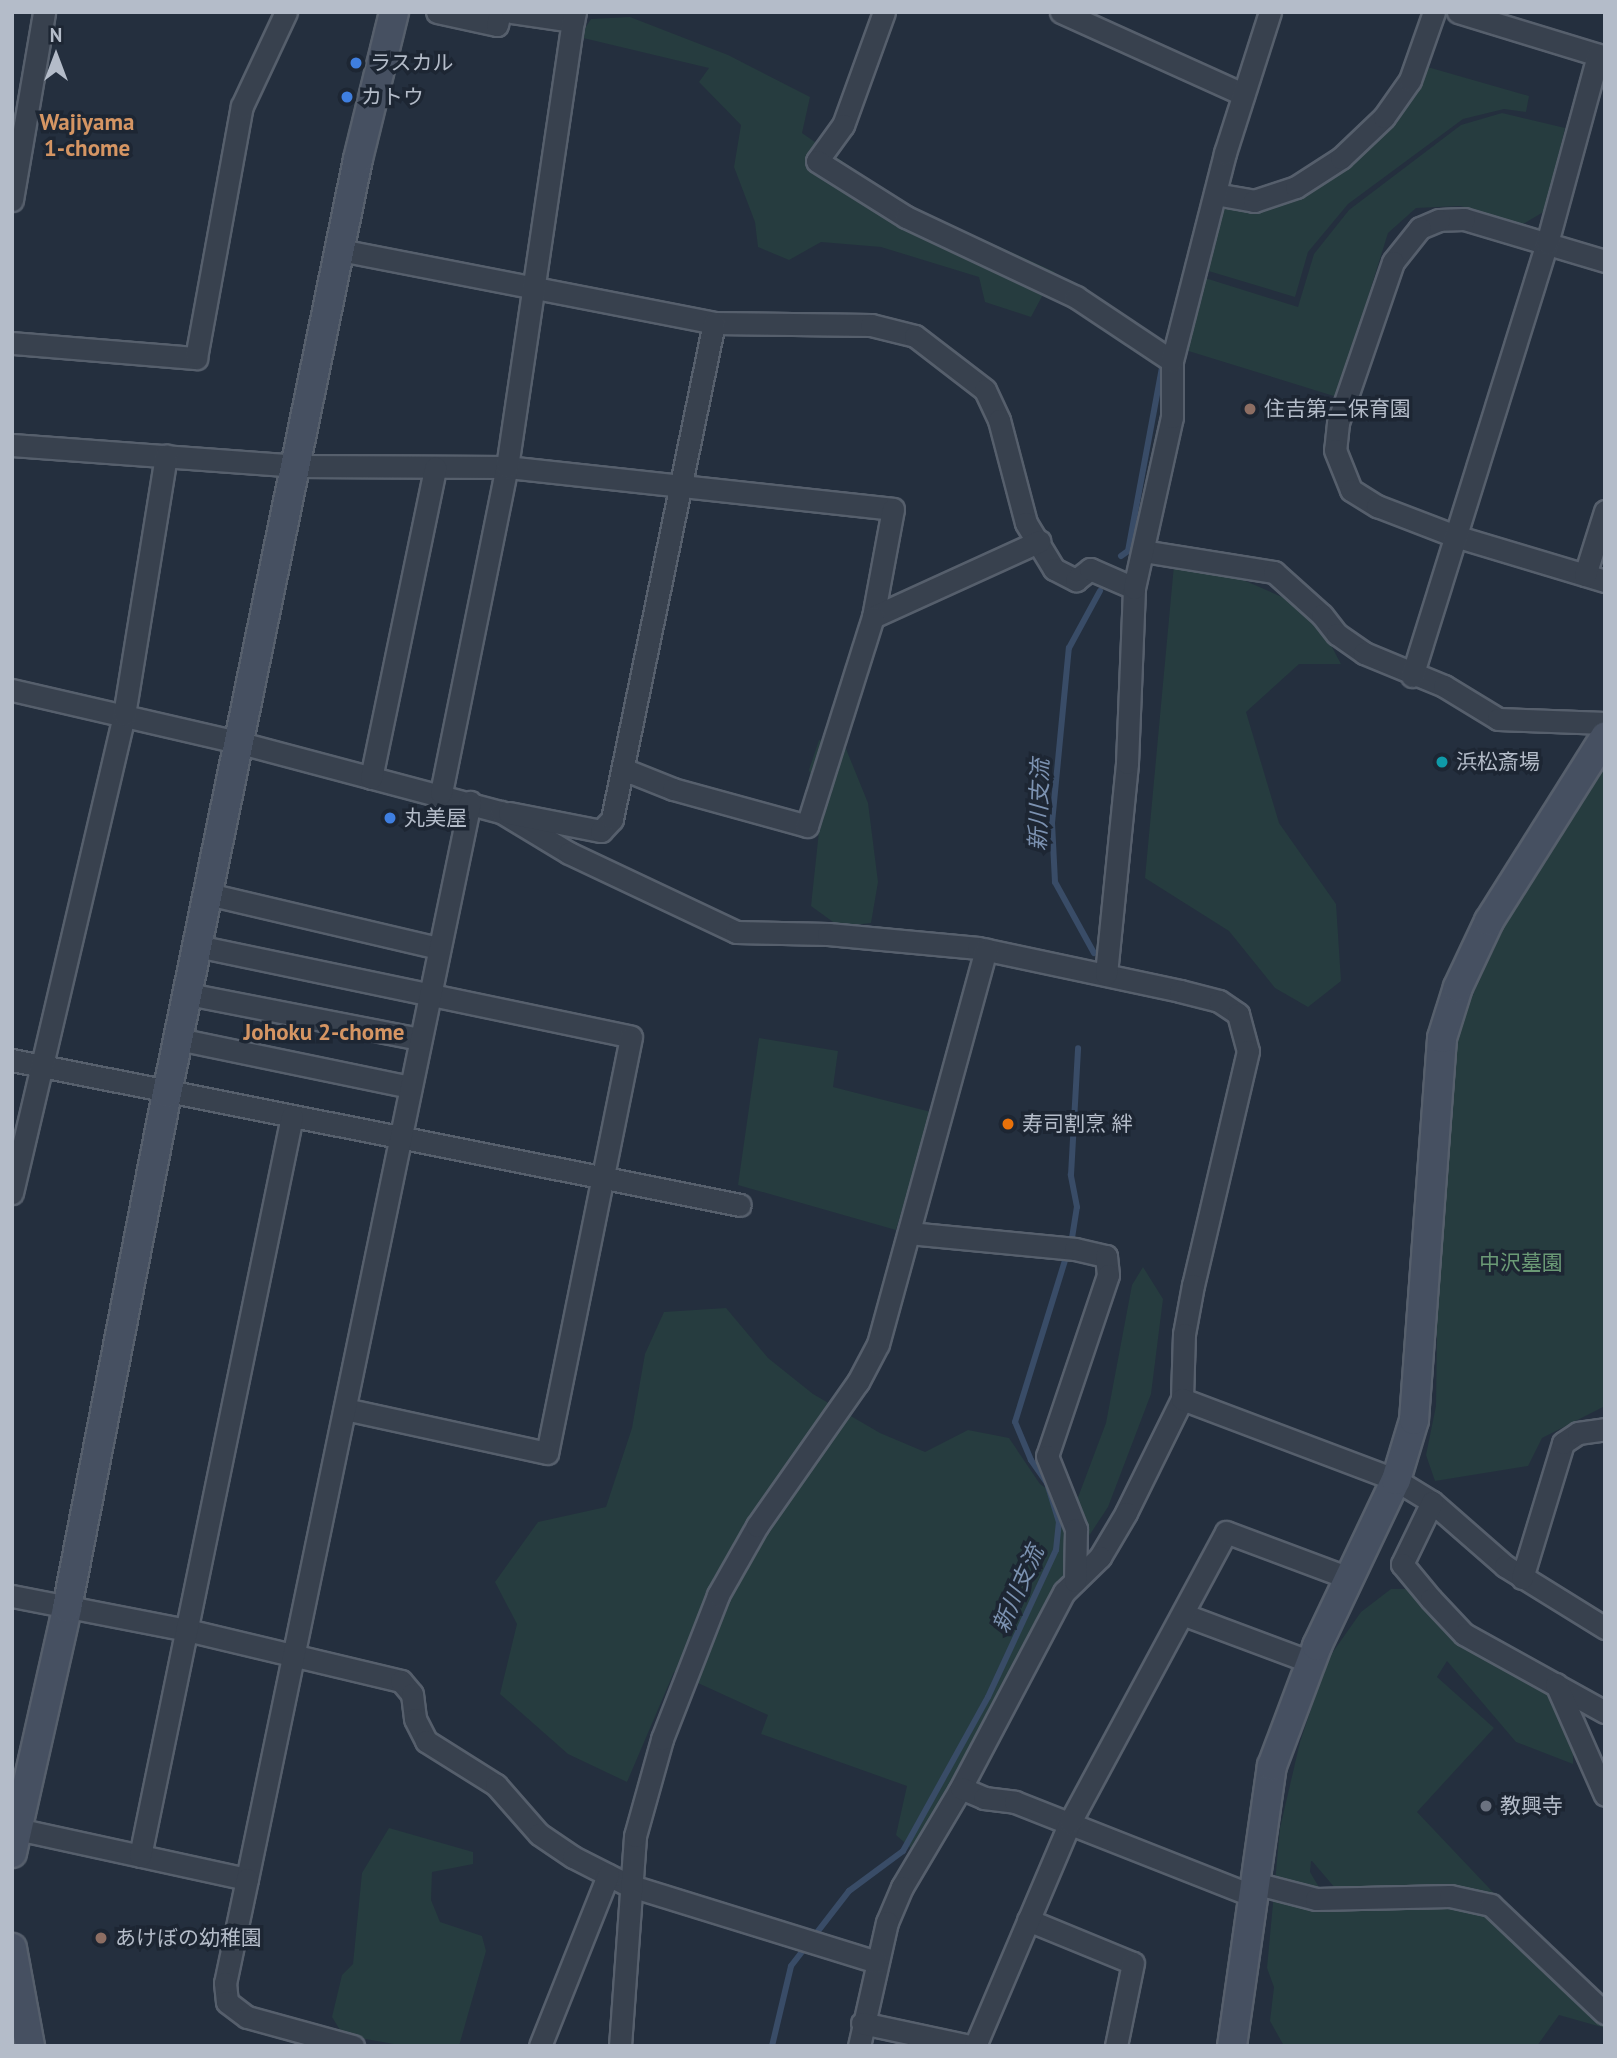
<!DOCTYPE html>
<meta charset="utf-8">
<style>
body{margin:0}
#map{position:relative;width:1617px;height:2058px;overflow:hidden;background:#242f3e;font-family:"PT Sans","Noto Sans JP",sans-serif}
div>[style]{position:absolute}
[style*='--x']{left:calc(var(--x)*1px);top:calc(var(--y)*1px);width:calc(var(--w)*1px);rotate:calc(var(--a)*1deg)}
.green>*{inset:0;background:#263c3f}
.stream>*{height:6px;margin:-3px;padding:0 3px;transform-origin:3px;border-radius:3px;background:#394c67}
.roads{filter:drop-shadow(2px 0 #565f6c) drop-shadow(-2px 0 #565f6c) drop-shadow(0 2px #565f6c) drop-shadow(0 -2px #565f6c)}
.street>*{height:21px;margin:-10.5px;padding:0 10.5px;transform-origin:10.5px;border-radius:10.5px;background:#38414e}
.secondary>*{height:28px;margin:-14px;padding:0 14px;transform-origin:14px;border-radius:14px;background:#465061}
.dots>*{width:19px;height:19px;translate:-50% -50%;box-sizing:border-box;border:4px solid #1d2633;border-radius:50%}
span{translate:-50% -50%;white-space:nowrap;text-align:center;line-height:1.15;-webkit-text-stroke:7px #1d2633;paint-order:stroke}
.poi-label{font-size:21px;color:#b4bcc9}
.left{translate:0 -50%;text-align:left}
.park-label{font-size:21px;color:#6b9a76}
.neighbourhood-label{font-size:23px;color:#d59563;font-weight:700}
.water-label{font-size:23px;color:#7c92b1;font-style:italic}
.frame{position:absolute;inset:0;border:14px solid #b4bcc9;pointer-events:none}
.north{position:absolute;left:21px;top:21px;width:70px;height:70px;-webkit-text-stroke:5px #1d2633;paint-order:stroke;rotate:0deg;font-size:19px;font-weight:700;line-height:28px;text-align:center;color:#b4bcc9}
.north::after{content:'';display:block;margin:auto;width:24px;height:32px;background:#b4bcc9;clip-path:polygon(50% 0,100% 100%,50% 72%,0 100%)}
</style>
<div id="map">
<div class="green">
<div style="clip-path:polygon(630px 17px,728px 55px,810px 97px,802px 133px,901px 202px,1055px 272px,1031px 317px,985px 302px,979px 277px,881px 247px,821px 242px,789px 260px,758px 247px,755px 222px,734px 167px,741px 125px,699px 82px,709px 68px,579px 37px,591px 19px)"></div>
<div style="clip-path:polygon(1424px 66px,1529px 96px,1526px 112px,1504px 109px,1463px 119px,1348px 204px,1308px 252px,1295px 297px,1202px 269px,1220px 205px,1281px 202px)"></div>
<div style="clip-path:polygon(1502px 113px,1565px 128px,1545px 211px,1523px 224px,1460px 206px,1416px 208px,1388px 233px,1337px 397px,1182px 349px,1205px 278px,1298px 307px,1314px 254px,1349px 210px,1461px 125px)"></div>
<div style="clip-path:polygon(1174px 565px,1241px 579px,1289px 600px,1326px 636px,1341px 664px,1299px 664px,1246px 712px,1279px 823px,1336px 904px,1341px 981px,1308px 1007px,1275px 988px,1229px 931px,1145px 878px)"></div>
<div style="clip-path:polygon(819px 740px,844px 744px,868px 803px,878px 882px,871px 923px,840px 927px,811px 906px,822px 803px,809px 770px)"></div>
<div style="clip-path:polygon(1605px 764px,1605px 1406px,1542px 1438px,1528px 1466px,1435px 1481px,1426px 1455px,1436px 1406px,1438px 1254px,1458px 1027px,1523px 886px)"></div>
<div style="clip-path:polygon(759px 1038px,838px 1051px,833px 1087px,931px 1112px,896px 1230px,738px 1185px)"></div>
<div style="clip-path:polygon(1143px 1267px,1163px 1299px,1151px 1394px,1108px 1507px,1052px 1592px,915px 1852px,896px 1835px,907px 1786px,761px 1734px,768px 1715px,674px 1672px,627px 1782px,568px 1754px,500px 1694px,517px 1624px,495px 1582px,538px 1522px,606px 1507px,632px 1428px,645px 1354px,664px 1312px,726px 1308px,768px 1358px,813px 1394px,880px 1433px,925px 1452px,968px 1430px,1009px 1438px,1040px 1484px,1074px 1508px,1106px 1423px,1132px 1285px)"></div>
<div style="clip-path:polygon(evenodd,1391px 1589px,1406px 1589px,1573px 1702px,1573px 1764px,1516px 1742px,1447px 1661px,1437px 1677px,1494px 1728px,1417px 1812px,1525px 1926px,1605px 2028px,1559px 2015px,1537px 2046px,1284px 2046px,1270px 2021px,1274px 1987px,1267px 1968px,1280px 1828px,1300px 1742px,1328px 1659px,1361px 1612px,1391px 1589px,1311px 1861px,1312px 1861px,1347px 1902px,1330px 1906px,1310px 1872px,1311px 1861px)"></div>
<div style="clip-path:polygon(389px 1828px,473px 1852px,473px 1864px,432px 1872px,431px 1900px,440px 1922px,482px 1936px,486px 1951px,459px 2046px,405px 2046px,343px 2035px,332px 2017px,342px 1975px,353px 1964px,362px 1873px)"></div>
</div>
<div class="stream">
<div style="--x:1121;--y:556;--w:9;--a:-36"></div>
<div style="--x:1128;--y:551;--w:186;--a:-79.5"></div>
<div style="--x:1094;--y:953;--w:81;--a:-118.8"></div>
<div style="--x:1055;--y:882;--w:59;--a:-92.9"></div>
<div style="--x:1052;--y:823;--w:176;--a:-84.5"></div>
<div style="--x:1069;--y:648;--w:65;--a:-61.5"></div>
<div style="--x:772;--y:2046;--w:82;--a:-76.6"></div>
<div style="--x:791;--y:1966;--w:95;--a:-52.3"></div>
<div style="--x:849;--y:1891;--w:67;--a:-36.5"></div>
<div style="--x:903;--y:1851;--w:176;--a:-61.1"></div>
<div style="--x:988;--y:1697;--w:162;--a:-65.2"></div>
<div style="--x:1056;--y:1550;--w:28;--a:-84"></div>
<div style="--x:1059;--y:1522;--w:41;--a:-107.1"></div>
<div style="--x:1047;--y:1483;--w:28;--a:-125"></div>
<div style="--x:1031;--y:1460;--w:41;--a:-112.8"></div>
<div style="--x:1015;--y:1422;--w:193;--a:-72.8"></div>
<div style="--x:1072;--y:1238;--w:31;--a:-81"></div>
<div style="--x:1077;--y:1207;--w:33;--a:-101"></div>
<div style="--x:1071;--y:1175;--w:127;--a:-86.8"></div>
</div>
<div class="roads">
<div class="street">
<div style="--x:437;--y:12;--w:61;--a:12.2"></div>
<div style="--x:497;--y:25;--w:13;--a:-77"></div>
<div style="--x:512;--y:12;--w:62;--a:8.4"></div>
<div style="--x:573;--y:21;--w:9;--a:-77"></div>
<div style="--x:884;--y:12;--w:120;--a:109.9"></div>
<div style="--x:843;--y:125;--w:44;--a:125.8"></div>
<div style="--x:817;--y:161;--w:105;--a:32.2"></div>
<div style="--x:906;--y:217;--w:188;--a:25.2"></div>
<div style="--x:1076;--y:297;--w:115;--a:33.7"></div>
<div style="--x:1061;--y:12;--w:200;--a:24.3"></div>
<div style="--x:1458;--y:12;--w:154;--a:17"></div>
<div style="--x:1215;--y:194;--w:40;--a:10"></div>
<div style="--x:1254;--y:201;--w:44;--a:-18.4"></div>
<div style="--x:1296;--y:187;--w:54;--a:-32.8"></div>
<div style="--x:1341;--y:158;--w:59;--a:-43.6"></div>
<div style="--x:1384;--y:117;--w:45;--a:-54.9"></div>
<div style="--x:1410;--y:80;--w:72;--a:-70.6"></div>
<div style="--x:12;--y:200;--w:191;--a:-80.3"></div>
<div style="--x:340;--y:250;--w:381;--a:11"></div>
<div style="--x:714;--y:323;--w:157;--a:0.7"></div>
<div style="--x:871;--y:325;--w:45;--a:14"></div>
<div style="--x:915;--y:336;--w:88;--a:37.6"></div>
<div style="--x:985;--y:390;--w:33;--a:65"></div>
<div style="--x:999;--y:420;--w:106;--a:75.3"></div>
<div style="--x:1026;--y:523;--w:54;--a:58.7"></div>
<div style="--x:1054;--y:569;--w:25;--a:27"></div>
<div style="--x:1076;--y:580;--w:18;--a:-38"></div>
<div style="--x:1090;--y:569;--w:48;--a:23.4"></div>
<div style="--x:1605;--y:261;--w:147;--a:-163.4"></div>
<div style="--x:1464;--y:219;--w:25;--a:178"></div>
<div style="--x:1439;--y:220;--w:21;--a:157"></div>
<div style="--x:1420;--y:228;--w:43;--a:128.5"></div>
<div style="--x:1393;--y:262;--w:170;--a:108.9"></div>
<div style="--x:1338;--y:423;--w:27;--a:96"></div>
<div style="--x:1335;--y:450;--w:43;--a:68.2"></div>
<div style="--x:1351;--y:490;--w:31;--a:32"></div>
<div style="--x:1377;--y:506;--w:84;--a:21"></div>
<div style="--x:1455;--y:536;--w:157;--a:16.7"></div>
<div style="--x:12;--y:343;--w:185;--a:4.7"></div>
<div style="--x:196;--y:358;--w:256;--a:-79.7"></div>
<div style="--x:242;--y:106;--w:104;--a:-64.9"></div>
<div style="--x:12;--y:445;--w:284;--a:4.2"></div>
<div style="--x:295;--y:466;--w:212;--a:0.3"></div>
<div style="--x:507;--y:467;--w:388;--a:6.2"></div>
<div style="--x:893;--y:509;--w:110;--a:100.5"></div>
<div style="--x:873;--y:617;--w:183;--a:-24.5"></div>
<div style="--x:1143;--y:551;--w:133;--a:9.1"></div>
<div style="--x:1274;--y:572;--w:64;--a:41.9"></div>
<div style="--x:1322;--y:615;--w:24;--a:52"></div>
<div style="--x:1337;--y:634;--w:33;--a:35"></div>
<div style="--x:1364;--y:653;--w:87;--a:22.4"></div>
<div style="--x:1444;--y:686;--w:63;--a:31.4"></div>
<div style="--x:1498;--y:719;--w:107;--a:2.1"></div>
<div style="--x:1585;--y:575;--w:67;--a:-72.6"></div>
<div style="--x:1412;--y:676;--w:454;--a:-72.7"></div>
<div style="--x:1547;--y:243;--w:195;--a:-74.8"></div>
<div style="--x:12;--y:690;--w:235;--a:13"></div>
<div style="--x:241;--y:743;--w:269;--a:14.9"></div>
<div style="--x:501;--y:812;--w:79;--a:31.1"></div>
<div style="--x:569;--y:853;--w:185;--a:25.3"></div>
<div style="--x:736;--y:932;--w:92;--a:1.2"></div>
<div style="--x:828;--y:934;--w:151;--a:5.3"></div>
<div style="--x:978;--y:948;--w:207;--a:12"></div>
<div style="--x:1180;--y:991;--w:40;--a:14.4"></div>
<div style="--x:1219;--y:1001;--w:23;--a:34"></div>
<div style="--x:1238;--y:1014;--w:38;--a:75"></div>
<div style="--x:1248;--y:1051;--w:240;--a:103.2"></div>
<div style="--x:1193;--y:1285;--w:50;--a:100.4"></div>
<div style="--x:1184;--y:1334;--w:65;--a:91.8"></div>
<div style="--x:1182;--y:1399;--w:127;--a:116.2"></div>
<div style="--x:1126;--y:1513;--w:51;--a:120.6"></div>
<div style="--x:1100;--y:1557;--w:50;--a:135.8"></div>
<div style="--x:1064;--y:1592;--w:225;--a:117.8"></div>
<div style="--x:959;--y:1791;--w:112;--a:120.7"></div>
<div style="--x:902;--y:1887;--w:38;--a:113"></div>
<div style="--x:887;--y:1922;--w:127;--a:102.7"></div>
<div style="--x:623;--y:769;--w:54;--a:21.8"></div>
<div style="--x:673;--y:789;--w:139;--a:15.4"></div>
<div style="--x:807;--y:826;--w:219;--a:-72.5"></div>
<div style="--x:371;--y:778;--w:317;--a:-78.3"></div>
<div style="--x:441;--y:793;--w:333;--a:-78.6"></div>
<div style="--x:507;--y:467;--w:451;--a:-81.6"></div>
<div style="--x:509;--y:813;--w:94;--a:11.1"></div>
<div style="--x:601;--y:831;--w:16;--a:-47"></div>
<div style="--x:612;--y:819;--w:506;--a:-78.38"></div>
<div style="--x:208;--y:894;--w:237;--a:13.2"></div>
<div style="--x:197;--y:946;--w:443;--a:11.8"></div>
<div style="--x:631;--y:1037;--w:424;--a:101.4"></div>
<div style="--x:547;--y:1453;--w:207;--a:-167.7"></div>
<div style="--x:1106;--y:974;--w:212;--a:-84.3"></div>
<div style="--x:1127;--y:763;--w:175;--a:-87.7"></div>
<div style="--x:1134;--y:588;--w:175;--a:-77.5"></div>
<div style="--x:1172;--y:417;--w:56;--a:-90"></div>
<div style="--x:1172;--y:361;--w:215;--a:-75.7"></div>
<div style="--x:1225;--y:153;--w:148;--a:-72.3"></div>
<div style="--x:188;--y:994;--w:236;--a:11"></div>
<div style="--x:178;--y:1039;--w:237;--a:11.7"></div>
<div style="--x:12;--y:1060;--w:742;--a:11.26"></div>
<div style="--x:12;--y:1193;--w:491;--a:-76.8"></div>
<div style="--x:124;--y:715;--w:263;--a:-80.8"></div>
<div style="--x:909;--y:1233;--w:167;--a:5.5"></div>
<div style="--x:1075;--y:1249;--w:32;--a:13"></div>
<div style="--x:1106;--y:1256;--w:19;--a:84"></div>
<div style="--x:1108;--y:1275;--w:191;--a:108.6"></div>
<div style="--x:1047;--y:1456;--w:79;--a:68.3"></div>
<div style="--x:1076;--y:1529;--w:52;--a:91.1"></div>
<div style="--x:1182;--y:1399;--w:229;--a:20.7"></div>
<div style="--x:1396;--y:1480;--w:42;--a:31.4"></div>
<div style="--x:1432;--y:1502;--w:97;--a:41.2"></div>
<div style="--x:1505;--y:1566;--w:118;--a:31.8"></div>
<div style="--x:1432;--y:1502;--w:69;--a:115.8"></div>
<div style="--x:1402;--y:1564;--w:45;--a:50.4"></div>
<div style="--x:1431;--y:1599;--w:48;--a:46.7"></div>
<div style="--x:1464;--y:1634;--w:161;--a:29"></div>
<div style="--x:1522;--y:1578;--w:141;--a:-73.1"></div>
<div style="--x:1563;--y:1443;--w:18;--a:-34"></div>
<div style="--x:1578;--y:1433;--w:27;--a:-8"></div>
<div style="--x:12;--y:1596;--w:178;--a:11"></div>
<div style="--x:187;--y:1630;--w:220;--a:13.4"></div>
<div style="--x:401;--y:1681;--w:17;--a:50"></div>
<div style="--x:412;--y:1694;--w:25;--a:83"></div>
<div style="--x:415;--y:1719;--w:25;--a:63"></div>
<div style="--x:426;--y:1741;--w:83;--a:32.2"></div>
<div style="--x:496;--y:1785;--w:65;--a:48.7"></div>
<div style="--x:539;--y:1834;--w:41;--a:34.1"></div>
<div style="--x:573;--y:1857;--w:62;--a:27"></div>
<div style="--x:628;--y:1885;--w:260;--a:17.2"></div>
<div style="--x:1185;--y:1615;--w:134;--a:20.5"></div>
<div style="--x:1556;--y:1684;--w:121;--a:66.2"></div>
<div style="--x:961;--y:1788;--w:25;--a:23"></div>
<div style="--x:984;--y:1798;--w:31;--a:7"></div>
<div style="--x:1015;--y:1802;--w:259;--a:21.5"></div>
<div style="--x:17;--y:1829;--w:235;--a:12.3"></div>
<div style="--x:247;--y:1879;--w:1100;--a:-78.3"></div>
<div style="--x:140;--y:1856;--w:755;--a:-78.39"></div>
<div style="--x:247;--y:1879;--w:106;--a:101.9"></div>
<div style="--x:225;--y:1983;--w:19;--a:84"></div>
<div style="--x:227;--y:2002;--w:25;--a:37"></div>
<div style="--x:247;--y:2017;--w:110;--a:15.3"></div>
<div style="--x:1258;--y:1884;--w:60;--a:14.5"></div>
<div style="--x:1316;--y:1899;--w:134;--a:-1.3"></div>
<div style="--x:1450;--y:1896;--w:42;--a:12.4"></div>
<div style="--x:1491;--y:1905;--w:157;--a:43.5"></div>
<div style="--x:1028;--y:1920;--w:113;--a:22.3"></div>
<div style="--x:1133;--y:1963;--w:85;--a:101.6"></div>
<div style="--x:862;--y:2023;--w:109;--a:12.1"></div>
<div style="--x:540;--y:2046;--w:184;--a:-68.3"></div>
<div style="--x:620;--y:2046;--w:211;--a:-85.9"></div>
<div style="--x:635;--y:1836;--w:101;--a:-74.4"></div>
<div style="--x:662;--y:1739;--w:155;--a:-68.7"></div>
<div style="--x:718;--y:1595;--w:79;--a:-60.5"></div>
<div style="--x:757;--y:1526;--w:176;--a:-55"></div>
<div style="--x:858;--y:1382;--w:43;--a:-62.2"></div>
<div style="--x:878;--y:1344;--w:409;--a:-74.7"></div>
<div style="--x:975;--y:2046;--w:243;--a:-67"></div>
<div style="--x:1070;--y:1822;--w:329;--a:-61.7"></div>
<div style="--x:1226;--y:1532;--w:131;--a:20.5"></div>
</div>
<div class="secondary">
<div style="--x:12;--y:1853;--w:251;--a:-77.3"></div>
<div style="--x:67;--y:1608;--w:525;--a:-79.01"></div>
<div style="--x:167;--y:1093;--w:953;--a:-78.44"></div>
<div style="--x:358;--y:159;--w:151;--a:-76.2"></div>
<div style="--x:12;--y:1948;--w:100;--a:79.6"></div>
<div style="--x:1232;--y:2046;--w:283;--a:-81.9"></div>
<div style="--x:1272;--y:1766;--w:128;--a:-69.4"></div>
<div style="--x:1317;--y:1646;--w:184;--a:-64.6"></div>
<div style="--x:1396;--y:1480;--w:63;--a:-73.3"></div>
<div style="--x:1414;--y:1420;--w:383;--a:-85.8"></div>
<div style="--x:1442;--y:1038;--w:53;--a:-72.6"></div>
<div style="--x:1458;--y:987;--w:73;--a:-64.8"></div>
<div style="--x:1489;--y:921;--w:218;--a:-57.8"></div>
</div>
</div>
<div class="dots">
<div style="left:356px;top:63px;background:#3f7fe0"></div>
<div style="left:347px;top:97px;background:#3f7fe0"></div>
<div style="left:1250px;top:409px;background:#8d6e63"></div>
<div style="left:1442px;top:762px;background:#0f9aa8"></div>
<div style="left:390px;top:818px;background:#3f7fe0"></div>
<div style="left:1008px;top:1124px;background:#e8710a"></div>
<div style="left:1486px;top:1806px;background:#6b7280"></div>
<div style="left:101px;top:1938px;background:#8d6e63"></div>
</div>
<div class="poi-label">
<span class="left" style="left:370px;top:63px">ラスカル</span>
<span class="left" style="left:361px;top:97px">カトウ</span>
<span class="left" style="left:1264px;top:409px">住吉第二保育園</span>
<span class="left" style="left:1456px;top:762px">浜松斎場</span>
<span class="left" style="left:404px;top:818px">丸美屋</span>
<span class="left" style="left:1022px;top:1124px">寿司割烹 絆</span>
<span class="left" style="left:1500px;top:1806px">教興寺</span>
<span class="left" style="left:115px;top:1938px">あけぼの幼稚園</span>
</div>
<div class="park-label">
<span style="left:1521px;top:1263px">中沢墓園</span>
</div>
<div class="neighbourhood-label">
<span style="left:87px;top:135px">Wajiyama<br>1-chome</span>
<span style="left:324px;top:1032px">Johoku 2-chome</span>
</div>
<div class="water-label">
<span style="left:1039px;top:805px;rotate:-88deg">新川支流</span>
<span style="left:1018px;top:1589px;rotate:-66deg">新川支流</span>
</div>
<div class="frame"></div>
<div class="north">N</div>
</div>
